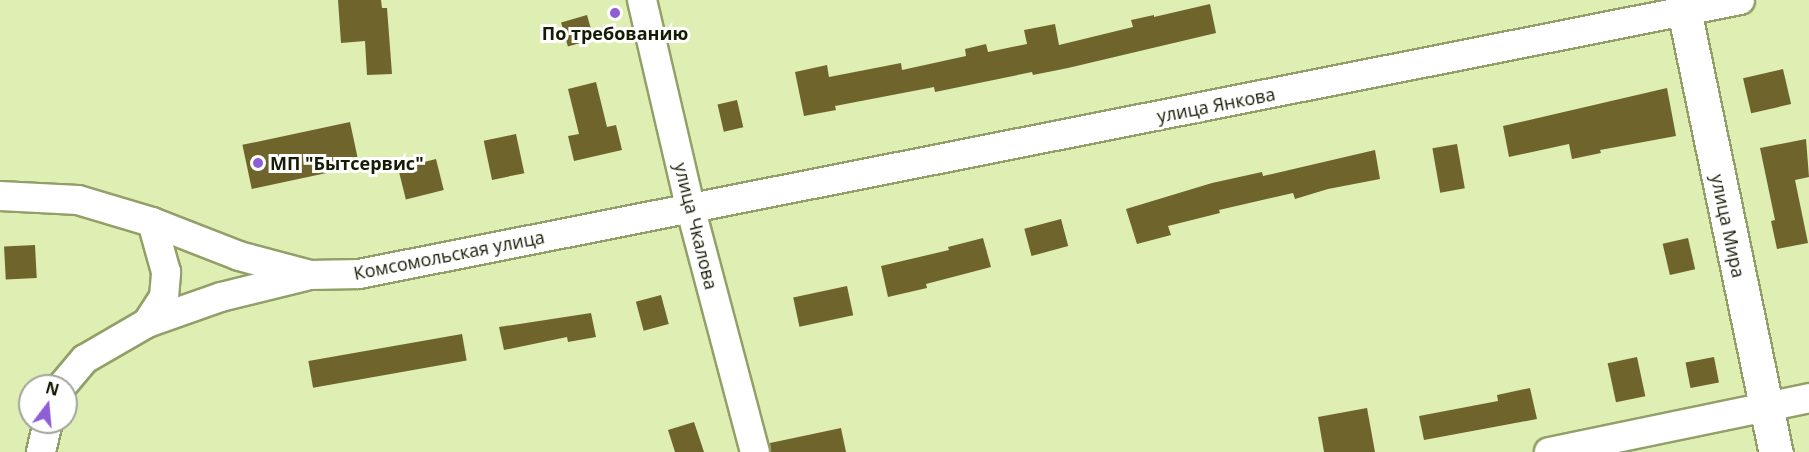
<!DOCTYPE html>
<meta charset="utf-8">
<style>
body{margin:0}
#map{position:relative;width:1809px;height:452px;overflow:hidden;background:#dfeeb3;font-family:"Open Sans",sans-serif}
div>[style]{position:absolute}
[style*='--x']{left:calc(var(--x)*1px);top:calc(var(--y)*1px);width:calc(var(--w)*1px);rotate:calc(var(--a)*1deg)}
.building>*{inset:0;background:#6f652c;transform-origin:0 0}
.roads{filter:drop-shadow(2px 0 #929f68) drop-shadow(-2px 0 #929f68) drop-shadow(0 2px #929f68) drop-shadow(0 -2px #929f68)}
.street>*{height:28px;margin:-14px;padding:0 14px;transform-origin:14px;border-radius:14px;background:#fff}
.secondary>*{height:33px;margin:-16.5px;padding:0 16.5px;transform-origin:16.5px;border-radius:16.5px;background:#fff}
.dots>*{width:16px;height:16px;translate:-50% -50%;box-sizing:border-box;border:3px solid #fff;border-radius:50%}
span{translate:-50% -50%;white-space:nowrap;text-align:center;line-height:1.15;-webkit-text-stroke:6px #fff;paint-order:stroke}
.poi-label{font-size:18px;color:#161b05;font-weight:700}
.left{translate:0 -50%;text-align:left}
.street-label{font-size:18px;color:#161b05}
.north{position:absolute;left:18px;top:374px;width:60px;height:60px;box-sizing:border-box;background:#fff;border:2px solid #a2a49b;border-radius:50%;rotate:16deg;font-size:16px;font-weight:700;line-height:24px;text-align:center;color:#161b05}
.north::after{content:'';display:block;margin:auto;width:21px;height:27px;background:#8f5ed7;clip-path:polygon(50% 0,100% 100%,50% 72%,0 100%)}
</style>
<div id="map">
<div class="building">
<div style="clip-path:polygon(338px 0,381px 0,382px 8px,387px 8px,392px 74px,367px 75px,365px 41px,341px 43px)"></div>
<div style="clip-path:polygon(1210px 4px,1216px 33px,1068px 68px,1033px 75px,1032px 72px,935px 92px,934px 87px,835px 106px,836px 110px,804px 116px,795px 72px,827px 65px,829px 77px,901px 63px,902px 70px,966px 56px,965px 49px,986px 44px,988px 52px,1027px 44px,1024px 30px,1055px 24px,1059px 45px,1133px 27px,1131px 20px,1154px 15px,1154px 17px)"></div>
<div style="left:587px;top:15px;width:25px;height:27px;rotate:74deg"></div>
<div style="left:1783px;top:69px;width:36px;height:41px;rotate:77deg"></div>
<div style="clip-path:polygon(596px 82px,607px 127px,616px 125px,622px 150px,574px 161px,568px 136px,579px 134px,568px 89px)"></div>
<div style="clip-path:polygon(1667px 88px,1676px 136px,1600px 150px,1601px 153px,1572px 159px,1569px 144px,1509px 157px,1503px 126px)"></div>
<div style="left:737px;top:100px;width:28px;height:20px;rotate:77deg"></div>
<div style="left:350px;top:122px;width:45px;height:110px;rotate:78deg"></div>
<div style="left:516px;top:134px;width:40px;height:33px;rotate:78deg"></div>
<div style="clip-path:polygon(1806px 139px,1809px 177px,1795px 180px,1808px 243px,1777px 249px,1771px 221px,1775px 220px,1760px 148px)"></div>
<div style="left:1457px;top:144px;width:45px;height:25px;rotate:80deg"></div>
<div style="clip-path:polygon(1375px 150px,1380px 179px,1328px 189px,1295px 199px,1293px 193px,1219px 210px,1220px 213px,1168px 226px,1171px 235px,1137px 244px,1126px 209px,1212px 183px,1262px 172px,1263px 176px)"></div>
<div style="left:436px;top:159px;width:32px;height:39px;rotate:76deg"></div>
<div style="left:1061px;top:219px;width:28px;height:38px;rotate:75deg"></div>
<div style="clip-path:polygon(983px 238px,991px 267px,926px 284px,927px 288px,888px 297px,881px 266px,949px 250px,948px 247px)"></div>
<div style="left:1688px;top:238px;width:32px;height:26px;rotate:77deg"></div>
<div style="left:35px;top:245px;width:33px;height:31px;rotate:87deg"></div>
<div style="left:847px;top:286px;width:30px;height:55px;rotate:78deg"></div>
<div style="left:661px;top:295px;width:30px;height:26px;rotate:75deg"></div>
<div style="clip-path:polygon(591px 313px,596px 337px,568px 342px,567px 337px,504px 350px,499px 327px)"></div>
<div style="left:462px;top:334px;width:27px;height:156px;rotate:80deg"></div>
<div style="left:1637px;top:357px;width:40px;height:30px;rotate:78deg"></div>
<div style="left:1714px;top:357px;width:26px;height:29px;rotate:79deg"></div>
<div style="clip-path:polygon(1530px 388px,1537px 419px,1424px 440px,1419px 416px,1498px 401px,1497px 395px)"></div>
<div style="clip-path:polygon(1367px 408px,1375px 452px,1324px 452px,1318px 417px)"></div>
<div style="clip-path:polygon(694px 422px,704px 452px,675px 452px,668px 430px)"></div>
<div style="clip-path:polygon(841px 428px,846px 452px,771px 452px,770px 443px)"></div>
</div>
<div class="roads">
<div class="street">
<div style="--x:642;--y:0;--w:216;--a:76.9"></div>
<div style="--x:691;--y:210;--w:250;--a:75.2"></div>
<div style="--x:0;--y:196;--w:78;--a:2.9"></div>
<div style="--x:78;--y:200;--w:77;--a:16.6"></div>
<div style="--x:152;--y:222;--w:93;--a:21.3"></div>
<div style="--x:239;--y:256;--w:73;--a:15"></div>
<div style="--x:310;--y:275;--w:49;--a:-1.2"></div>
<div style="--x:359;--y:274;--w:1408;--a:-11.22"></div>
<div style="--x:147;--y:323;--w:31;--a:-57"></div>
<div style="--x:164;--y:297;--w:25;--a:-85"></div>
<div style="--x:166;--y:272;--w:52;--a:-105.6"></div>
<div style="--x:62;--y:386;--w:35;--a:-50"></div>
<div style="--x:85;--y:359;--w:72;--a:-30.1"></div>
<div style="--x:147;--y:323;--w:78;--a:-19.4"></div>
<div style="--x:221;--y:297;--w:88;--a:-13.9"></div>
<div style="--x:41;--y:452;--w:31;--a:-77"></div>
<div style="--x:1549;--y:452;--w:266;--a:-11.7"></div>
</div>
<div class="secondary">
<div style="--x:1682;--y:0;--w:462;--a:78.3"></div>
</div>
</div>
<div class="dots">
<div style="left:615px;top:13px;background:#8f5ed7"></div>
<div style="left:258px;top:163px;background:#8f5ed7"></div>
</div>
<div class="poi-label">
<span style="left:615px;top:33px">По требованию</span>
<span class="left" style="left:270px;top:163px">МП "Бытсервис"</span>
</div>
<div class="street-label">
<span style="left:1216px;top:105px;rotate:-11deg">улица Янкова</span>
<span style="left:696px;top:226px;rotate:76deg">улица Чкалова</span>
<span style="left:1728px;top:226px;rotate:78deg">улица Мира</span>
<span style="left:449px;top:255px;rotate:-11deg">Комсомольская улица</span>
</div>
<div class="north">N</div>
</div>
